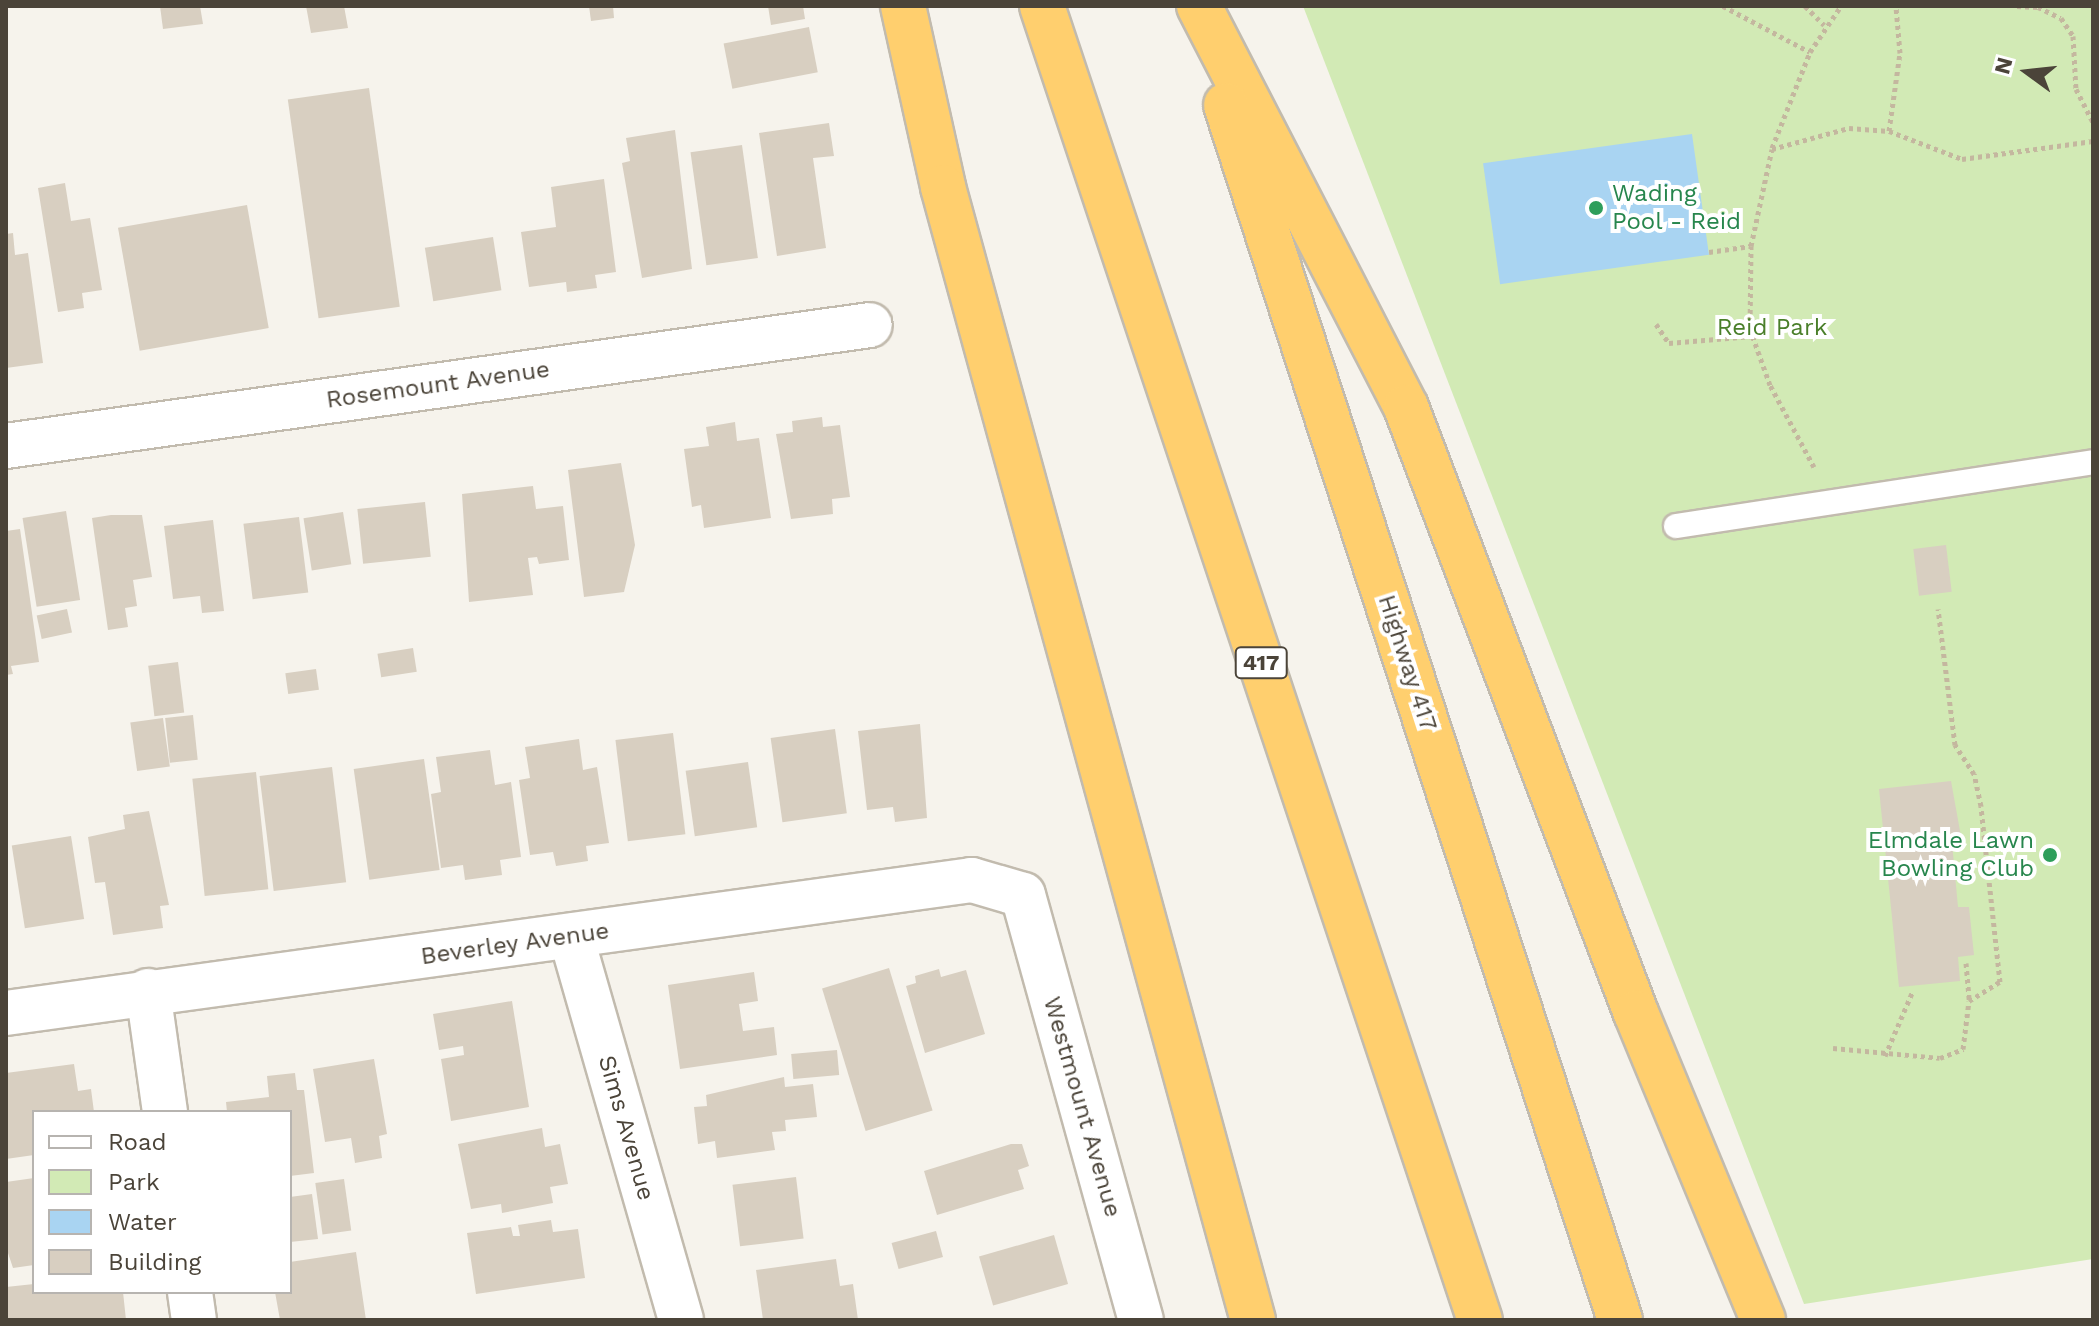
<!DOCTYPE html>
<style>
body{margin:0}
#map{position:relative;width:2099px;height:1326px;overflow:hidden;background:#f6f3ec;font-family:"Work Sans",sans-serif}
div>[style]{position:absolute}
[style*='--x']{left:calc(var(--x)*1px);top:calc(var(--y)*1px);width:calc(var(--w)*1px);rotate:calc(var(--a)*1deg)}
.green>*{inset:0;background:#d2eab5}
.water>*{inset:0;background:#a9d4f2;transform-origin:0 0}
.building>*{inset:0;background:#d8cfc1;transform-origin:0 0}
.path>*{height:5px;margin-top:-2.5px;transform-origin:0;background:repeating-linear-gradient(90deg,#c4b79f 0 4px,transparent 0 8px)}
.roads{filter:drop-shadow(2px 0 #c2bbae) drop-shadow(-2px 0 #c2bbae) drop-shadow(0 2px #c2bbae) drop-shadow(0 -2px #c2bbae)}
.service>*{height:24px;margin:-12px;padding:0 12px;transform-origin:12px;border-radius:12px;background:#fff}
.minor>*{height:44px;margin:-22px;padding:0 22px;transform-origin:22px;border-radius:22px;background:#fff}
.motorway>*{height:44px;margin:-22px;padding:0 22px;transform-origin:22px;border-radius:22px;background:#ffcf6e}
.dots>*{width:22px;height:22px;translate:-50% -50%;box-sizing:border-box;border:4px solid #fff;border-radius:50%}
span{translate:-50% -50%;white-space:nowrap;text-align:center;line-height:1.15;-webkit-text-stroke:8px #fff;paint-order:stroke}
.shield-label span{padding:2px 6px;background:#fff;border:2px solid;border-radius:6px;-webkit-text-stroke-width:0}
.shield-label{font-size:22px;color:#4b4439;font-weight:700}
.leisure-label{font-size:24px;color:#27864d}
.left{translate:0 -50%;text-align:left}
.right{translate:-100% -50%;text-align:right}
.park-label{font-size:24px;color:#4a7f2a}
.street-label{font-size:24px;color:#4b4439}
.frame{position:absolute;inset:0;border:8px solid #4b4439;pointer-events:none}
.legend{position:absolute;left:32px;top:1110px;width:260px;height:184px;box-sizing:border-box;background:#fff;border:2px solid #b7b4b0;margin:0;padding:10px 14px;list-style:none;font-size:24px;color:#4b4439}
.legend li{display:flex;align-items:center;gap:16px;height:40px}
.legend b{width:40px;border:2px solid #b7b4b0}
.north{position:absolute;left:1987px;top:32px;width:80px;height:80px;-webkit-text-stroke:6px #fff;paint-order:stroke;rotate:285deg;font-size:22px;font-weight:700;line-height:32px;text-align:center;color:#4b4439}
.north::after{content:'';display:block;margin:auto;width:28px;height:36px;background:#4b4439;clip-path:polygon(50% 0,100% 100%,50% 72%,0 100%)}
</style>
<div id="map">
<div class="green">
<div style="clip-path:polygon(1303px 6px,2093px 6px,2093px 1259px,1804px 1304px)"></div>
</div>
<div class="water">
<div style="left:1692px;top:134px;width:122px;height:211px;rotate:82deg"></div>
</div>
<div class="building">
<div style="clip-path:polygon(160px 6px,200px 6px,203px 24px,163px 29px)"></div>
<div style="clip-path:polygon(306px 6px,344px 6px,348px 28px,311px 33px)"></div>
<div style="clip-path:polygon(589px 6px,613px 6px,614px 18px,591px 21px)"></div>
<div style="clip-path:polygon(768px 6px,803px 6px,805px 19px,771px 25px)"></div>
<div style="left:809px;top:27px;width:46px;height:87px;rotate:79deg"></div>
<div style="left:369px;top:88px;width:221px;height:82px;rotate:82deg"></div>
<div style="clip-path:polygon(829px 123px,834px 156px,813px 158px,826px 248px,777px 256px,759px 133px)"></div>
<div style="clip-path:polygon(675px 130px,692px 269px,642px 278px,622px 163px,630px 161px,626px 138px)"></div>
<div style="left:742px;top:145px;width:114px;height:52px;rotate:82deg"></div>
<div style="clip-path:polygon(604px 179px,616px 272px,595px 275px,597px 288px,567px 292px,566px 282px,529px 287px,521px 232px,556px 227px,551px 187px)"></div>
<div style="clip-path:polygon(65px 183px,71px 221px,90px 218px,102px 290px,82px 293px,84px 308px,58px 312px,38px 188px)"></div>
<div style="left:247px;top:205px;width:125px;height:131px;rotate:80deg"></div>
<div style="clip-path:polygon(13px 233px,15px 255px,28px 253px,43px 363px,6px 368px,6px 234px)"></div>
<div style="left:493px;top:237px;width:54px;height:69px;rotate:81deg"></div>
<div style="clip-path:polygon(822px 417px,823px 427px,840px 425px,850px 497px,832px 499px,833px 514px,791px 519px,776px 434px,793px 432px,792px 421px)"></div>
<div style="clip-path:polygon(735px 422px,737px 441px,759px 438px,771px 518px,704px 528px,701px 505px,692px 507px,684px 449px,709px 446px,706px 427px)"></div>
<div style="clip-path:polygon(621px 463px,635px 545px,624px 592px,584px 597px,568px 470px)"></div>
<div style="clip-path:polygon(533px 486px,536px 509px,563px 506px,569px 560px,539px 564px,537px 557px,528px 558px,533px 595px,469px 602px,462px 494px)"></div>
<div style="left:425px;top:502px;width:55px;height:68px;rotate:84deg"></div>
<div style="left:66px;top:511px;width:90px;height:44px;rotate:81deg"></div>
<div style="left:343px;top:512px;width:53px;height:40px;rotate:81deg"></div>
<div style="clip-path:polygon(111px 515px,142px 515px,152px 577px,133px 580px,137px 606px,125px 608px,128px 627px,108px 630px,92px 518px)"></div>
<div style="left:299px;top:517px;width:76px;height:56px;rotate:83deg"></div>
<div style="clip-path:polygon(213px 520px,224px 611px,202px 613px,200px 596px,173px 599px,164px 526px)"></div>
<div style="clip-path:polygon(20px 529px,39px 662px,11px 666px,13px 674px,6px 675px,6px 531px)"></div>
<div style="left:1946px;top:545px;width:47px;height:33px;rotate:83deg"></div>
<div style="left:67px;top:609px;width:24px;height:31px;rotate:78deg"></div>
<div style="left:413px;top:648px;width:24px;height:36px;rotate:81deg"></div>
<div style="left:178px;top:662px;width:51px;height:30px;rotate:83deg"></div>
<div style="left:316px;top:669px;width:21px;height:31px;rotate:82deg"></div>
<div style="left:193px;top:715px;width:45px;height:28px;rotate:84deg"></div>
<div style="left:163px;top:718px;width:49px;height:33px;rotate:82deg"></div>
<div style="clip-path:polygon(920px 724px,927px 818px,895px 822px,893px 807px,867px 810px,858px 731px)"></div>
<div style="left:835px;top:729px;width:85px;height:65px;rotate:82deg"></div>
<div style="left:673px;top:733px;width:102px;height:58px;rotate:83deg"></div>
<div style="clip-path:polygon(579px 739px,583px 770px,597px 767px,609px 843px,586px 846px,588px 861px,556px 866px,553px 852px,530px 855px,519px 780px,530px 778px,525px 747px)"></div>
<div style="clip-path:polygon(490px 750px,495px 785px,511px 782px,521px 857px,500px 860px,502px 875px,465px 880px,463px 865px,441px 868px,431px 794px,441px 792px,436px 757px)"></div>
<div style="left:424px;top:759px;width:112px;height:71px;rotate:82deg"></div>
<div style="left:748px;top:762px;width:66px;height:63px;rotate:82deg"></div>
<div style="left:332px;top:767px;width:116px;height:73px;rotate:83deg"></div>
<div style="left:256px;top:772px;width:118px;height:64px;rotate:84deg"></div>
<div style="clip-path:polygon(1951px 781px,1962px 842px,1952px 843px,1958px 907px,1969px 907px,1974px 955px,1958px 957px,1960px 981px,1899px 987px,1879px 789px)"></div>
<div style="clip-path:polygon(149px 811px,169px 905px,160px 906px,163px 928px,113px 935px,105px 882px,95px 883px,88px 837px,125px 829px,123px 815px)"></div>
<div style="left:71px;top:836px;width:84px;height:60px;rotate:81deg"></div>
<div style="left:889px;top:968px;width:149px;height:70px;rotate:73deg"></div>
<div style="clip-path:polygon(939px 969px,941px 977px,966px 970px,985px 1034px,925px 1053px,906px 986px,916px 983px,915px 976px)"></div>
<div style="clip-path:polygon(754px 972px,758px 1001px,739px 1004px,743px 1031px,774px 1027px,777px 1055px,680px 1069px,668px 985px)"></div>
<div style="clip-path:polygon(512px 1001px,529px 1107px,451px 1121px,441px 1059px,464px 1055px,463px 1046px,439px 1050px,433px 1014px)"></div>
<div style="left:837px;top:1050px;width:25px;height:46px;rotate:85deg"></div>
<div style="clip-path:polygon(374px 1059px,387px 1134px,379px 1136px,382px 1158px,355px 1163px,351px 1138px,325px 1142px,313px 1069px)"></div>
<div style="clip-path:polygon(74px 1064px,78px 1091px,91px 1089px,94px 1112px,34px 1112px,34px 1155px,6px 1159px,6px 1073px)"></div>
<div style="clip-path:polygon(295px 1073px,297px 1090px,304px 1090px,314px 1173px,290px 1176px,290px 1112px,227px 1112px,226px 1102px,269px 1097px,267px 1076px)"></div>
<div style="clip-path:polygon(784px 1077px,785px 1087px,813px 1084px,817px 1117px,785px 1120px,786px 1131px,772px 1132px,775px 1150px,717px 1158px,715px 1141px,698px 1144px,694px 1107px,707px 1106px,706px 1095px)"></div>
<div style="clip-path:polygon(542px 1128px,545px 1147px,560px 1144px,568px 1184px,550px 1187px,553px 1203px,502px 1213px,501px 1204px,471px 1209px,458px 1144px)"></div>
<div style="clip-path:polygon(1011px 1144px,1022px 1144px,1029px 1166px,1018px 1170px,1024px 1189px,937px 1215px,924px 1171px)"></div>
<div style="left:796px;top:1177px;width:62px;height:64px;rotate:83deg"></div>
<div style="clip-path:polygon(34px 1178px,34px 1265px,13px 1268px,6px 1247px,6px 1182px)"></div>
<div style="left:344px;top:1179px;width:52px;height:29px;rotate:82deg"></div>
<div style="clip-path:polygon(312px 1194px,318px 1239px,290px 1242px,290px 1197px)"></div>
<div style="clip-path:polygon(551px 1220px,553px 1232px,578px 1229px,585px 1278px,476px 1294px,467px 1233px,511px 1227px,513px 1236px,520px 1236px,518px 1225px)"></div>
<div style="left:936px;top:1231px;width:27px;height:46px;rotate:75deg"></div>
<div style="left:1054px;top:1235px;width:51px;height:78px;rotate:74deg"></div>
<div style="clip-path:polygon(356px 1252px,366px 1320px,280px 1320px,275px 1292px,290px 1292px,290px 1262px)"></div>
<div style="clip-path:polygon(836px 1259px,840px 1286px,853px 1284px,858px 1320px,763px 1320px,756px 1270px)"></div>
<div style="clip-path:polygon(34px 1284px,34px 1292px,123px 1292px,126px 1320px,6px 1320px,6px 1287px)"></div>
</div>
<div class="path">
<div style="--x:1723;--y:6;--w:98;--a:27.9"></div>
<div style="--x:1805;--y:6;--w:27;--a:45"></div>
<div style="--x:2017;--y:6;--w:21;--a:3"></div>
<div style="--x:2038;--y:7;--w:25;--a:26"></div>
<div style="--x:2061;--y:18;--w:22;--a:56"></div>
<div style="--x:2073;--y:36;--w:53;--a:86.8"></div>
<div style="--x:2076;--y:89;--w:37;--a:63"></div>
<div style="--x:1889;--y:131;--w:79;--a:-82"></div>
<div style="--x:1900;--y:53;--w:47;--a:-94.9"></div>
<div style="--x:1772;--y:148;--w:103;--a:-68.4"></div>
<div style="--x:1810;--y:52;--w:55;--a:-56"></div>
<div style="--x:1709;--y:252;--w:42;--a:-8.1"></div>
<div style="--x:1656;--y:324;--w:23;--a:56"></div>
<div style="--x:1669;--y:343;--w:83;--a:-4.8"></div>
<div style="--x:1814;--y:467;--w:93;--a:-118.2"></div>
<div style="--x:1770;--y:385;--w:59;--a:-109.7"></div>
<div style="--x:1750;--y:329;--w:83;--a:-89.3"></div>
<div style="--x:1751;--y:246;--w:99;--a:-77.8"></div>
<div style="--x:1772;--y:149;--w:80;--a:-15.3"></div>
<div style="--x:1849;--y:128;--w:40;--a:4.3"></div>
<div style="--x:1889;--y:131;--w:78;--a:21"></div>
<div style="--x:1962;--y:159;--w:132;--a:-7.8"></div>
<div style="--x:1966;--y:963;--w:38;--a:85"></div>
<div style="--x:1833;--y:1048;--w:107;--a:5.3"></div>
<div style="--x:1940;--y:1058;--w:25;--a:-21"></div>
<div style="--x:1963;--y:1049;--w:48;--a:-82.9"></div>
<div style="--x:1969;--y:1001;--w:36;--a:-32"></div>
<div style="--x:2000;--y:982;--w:177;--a:-96.2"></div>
<div style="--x:1981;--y:806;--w:33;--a:-102"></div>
<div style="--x:1974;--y:774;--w:35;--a:-123"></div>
<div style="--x:1955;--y:745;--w:137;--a:-97.1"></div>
<div style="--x:1885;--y:1056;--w:69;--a:-66.8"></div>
</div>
<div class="roads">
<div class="service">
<div style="--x:1676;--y:526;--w:422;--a:-8.7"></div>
</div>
<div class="minor">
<div style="--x:6;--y:446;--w:872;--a:-7.97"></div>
<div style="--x:571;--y:936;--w:399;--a:74"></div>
<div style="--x:148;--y:991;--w:122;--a:82"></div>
<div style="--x:6;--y:1013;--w:975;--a:-7.84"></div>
<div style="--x:972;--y:880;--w:53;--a:16.4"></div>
<div style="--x:1023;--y:895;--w:441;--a:74.5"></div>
<div style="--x:190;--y:1292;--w:28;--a:82"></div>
</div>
<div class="motorway">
<div style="--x:903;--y:6;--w:185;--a:77.5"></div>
<div style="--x:943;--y:187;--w:1175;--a:74.7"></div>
<div style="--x:1042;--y:6;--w:1385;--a:71.57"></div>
<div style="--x:1199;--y:6;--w:451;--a:62.7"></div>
<div style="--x:1406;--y:407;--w:648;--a:69.22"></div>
<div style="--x:1636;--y:1013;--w:332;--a:67.5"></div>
<div style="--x:1226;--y:105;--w:1277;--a:72.03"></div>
</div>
</div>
<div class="dots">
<div style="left:1596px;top:208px;background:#2e9e5b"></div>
<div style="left:2050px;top:855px;background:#2e9e5b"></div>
</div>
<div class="shield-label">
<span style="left:1261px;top:663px">417</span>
</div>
<div class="leisure-label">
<span class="left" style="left:1612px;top:208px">Wading<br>Pool - Reid</span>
<span class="right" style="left:2034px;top:855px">Elmdale Lawn<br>Bowling Club</span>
</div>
<div class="park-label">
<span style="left:1772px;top:328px">Reid Park</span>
</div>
<div class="street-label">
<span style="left:438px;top:385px;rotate:-8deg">Rosemount Avenue</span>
<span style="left:1407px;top:663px;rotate:72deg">Highway 417</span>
<span style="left:515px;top:944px;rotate:-8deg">Beverley Avenue</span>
<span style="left:1082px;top:1107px;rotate:74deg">Westmount Avenue</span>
<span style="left:626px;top:1128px;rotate:74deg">Sims Avenue</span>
</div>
<div class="frame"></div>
<ul class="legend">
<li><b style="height:10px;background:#fff"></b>Road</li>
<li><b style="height:22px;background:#d2eab5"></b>Park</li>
<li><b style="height:22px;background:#a9d4f2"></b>Water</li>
<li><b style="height:22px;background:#d8cfc1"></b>Building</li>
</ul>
<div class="north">N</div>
</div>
